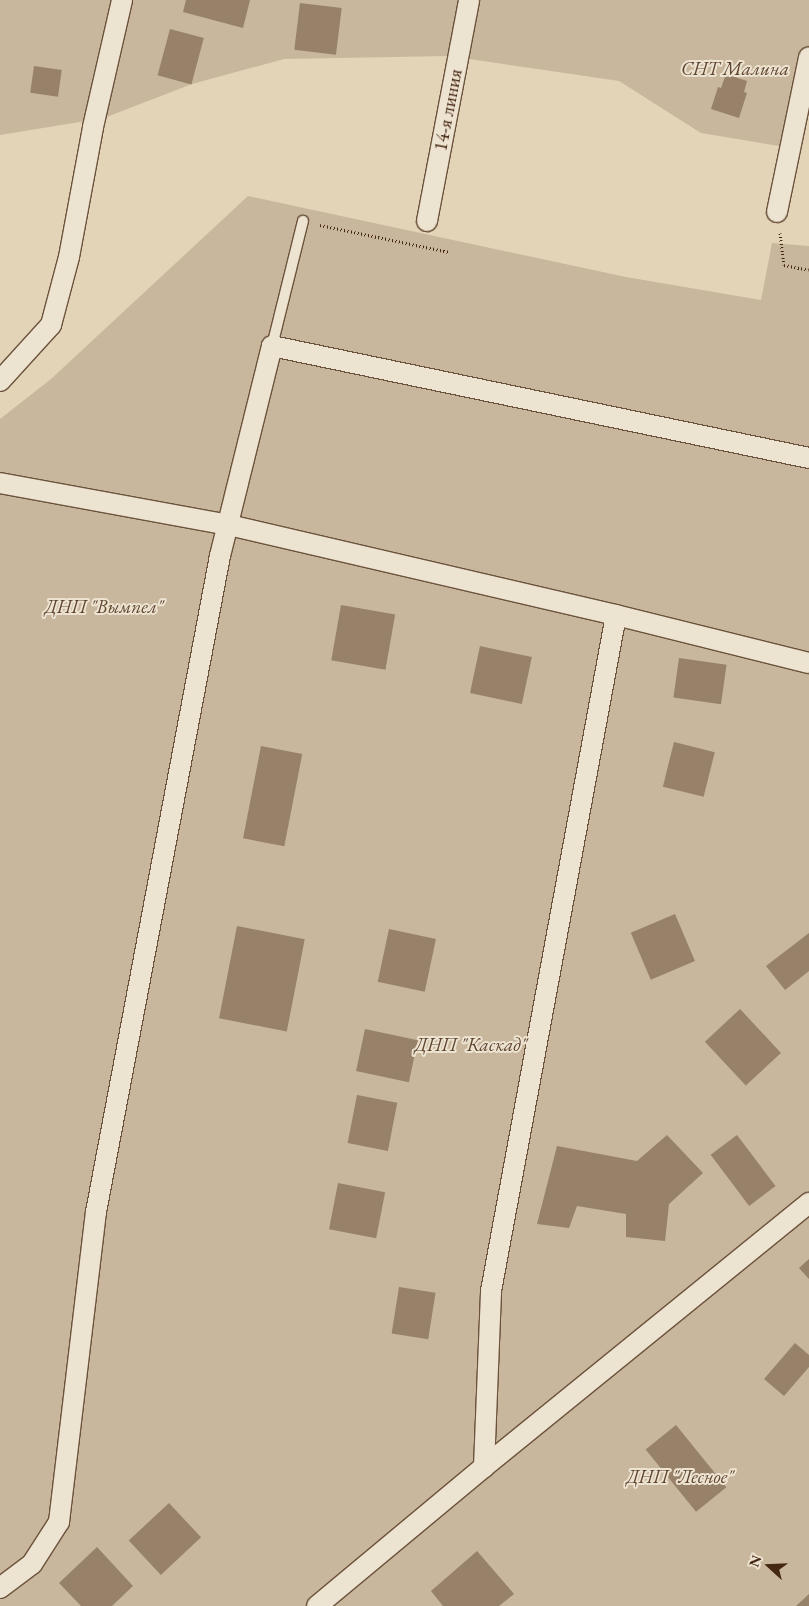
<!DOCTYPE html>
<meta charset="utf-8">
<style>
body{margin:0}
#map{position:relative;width:809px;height:1606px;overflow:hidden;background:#e3d4b8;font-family:"EB Garamond",serif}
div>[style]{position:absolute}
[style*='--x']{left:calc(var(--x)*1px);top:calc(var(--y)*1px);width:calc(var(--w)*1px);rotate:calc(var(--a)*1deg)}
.green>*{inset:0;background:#c8b79c}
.building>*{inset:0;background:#978168;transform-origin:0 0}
.path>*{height:3px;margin-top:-1.5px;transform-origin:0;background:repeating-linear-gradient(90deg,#452712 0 1px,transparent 0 3.5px)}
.roads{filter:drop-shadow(1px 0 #6c523c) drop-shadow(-1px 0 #6c523c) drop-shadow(0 1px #6c523c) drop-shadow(0 -1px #6c523c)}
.service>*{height:10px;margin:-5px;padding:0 5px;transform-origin:5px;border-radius:5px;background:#ede3d1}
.minor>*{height:20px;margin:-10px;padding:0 10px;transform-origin:10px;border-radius:10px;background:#ede3d1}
span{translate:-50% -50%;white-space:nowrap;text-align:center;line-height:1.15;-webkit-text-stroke:4px #ede3d1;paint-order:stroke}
.park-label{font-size:19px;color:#5f442e;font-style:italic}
.street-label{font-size:19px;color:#452712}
.north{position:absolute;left:744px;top:1541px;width:50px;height:50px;-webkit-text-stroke:4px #ede3d1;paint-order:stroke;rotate:290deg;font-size:14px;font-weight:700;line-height:20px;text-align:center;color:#452712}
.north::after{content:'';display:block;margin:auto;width:18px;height:22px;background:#452712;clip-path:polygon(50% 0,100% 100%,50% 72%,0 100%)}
</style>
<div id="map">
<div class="green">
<div style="clip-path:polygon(0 0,809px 0,809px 57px,791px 148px,701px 133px,619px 81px,449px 56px,284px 59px,192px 84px,104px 118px,0 135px)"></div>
<div style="clip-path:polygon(248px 196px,626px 277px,761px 300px,772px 243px,809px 246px,809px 1606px,0 1606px,0 419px,51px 379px)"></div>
</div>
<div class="building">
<div style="clip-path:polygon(186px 0,250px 0,243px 28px,183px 12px)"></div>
<div style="left:300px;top:3px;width:42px;height:47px;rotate:7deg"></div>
<div style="left:170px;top:29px;width:35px;height:48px;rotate:15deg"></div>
<div style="left:34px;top:66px;width:28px;height:27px;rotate:8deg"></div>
<div style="clip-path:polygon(726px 74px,747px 81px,744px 92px,747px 93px,739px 118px,711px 109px,718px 87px,721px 88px)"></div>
<div style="left:341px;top:605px;width:55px;height:56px;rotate:10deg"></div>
<div style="left:480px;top:646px;width:53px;height:48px;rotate:12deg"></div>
<div style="left:679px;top:658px;width:48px;height:40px;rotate:8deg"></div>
<div style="left:674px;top:742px;width:42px;height:46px;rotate:14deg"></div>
<div style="left:261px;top:746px;width:42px;height:94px;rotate:11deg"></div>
<div style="left:675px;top:914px;width:51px;height:48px;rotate:67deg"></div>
<div style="left:237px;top:926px;width:69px;height:94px;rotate:11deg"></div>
<div style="left:389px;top:929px;width:48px;height:54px;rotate:12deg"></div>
<div style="clip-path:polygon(809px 933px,809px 971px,785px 990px,766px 966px)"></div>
<div style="left:740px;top:1009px;width:60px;height:48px;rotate:47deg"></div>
<div style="left:365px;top:1029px;width:54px;height:43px;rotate:12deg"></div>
<div style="left:357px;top:1095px;width:41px;height:49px;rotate:11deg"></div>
<div style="clip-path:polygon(667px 1135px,703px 1173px,669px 1204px,665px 1241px,626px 1237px,626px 1214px,577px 1206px,569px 1228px,537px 1224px,557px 1146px,637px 1161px)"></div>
<div style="left:737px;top:1135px;width:64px;height:33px;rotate:53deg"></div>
<div style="left:338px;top:1183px;width:48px;height:47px;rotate:11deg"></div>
<div style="clip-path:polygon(809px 1259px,809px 1279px,799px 1268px)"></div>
<div style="left:399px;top:1287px;width:37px;height:47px;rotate:9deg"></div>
<div style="clip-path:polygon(795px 1343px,809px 1355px,809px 1367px,784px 1396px,764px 1379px)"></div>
<div style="left:676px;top:1425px;width:80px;height:39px;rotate:51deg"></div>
<div style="left:169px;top:1503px;width:47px;height:55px;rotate:47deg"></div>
<div style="clip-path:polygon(97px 1547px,133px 1586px,112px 1606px,81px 1606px,59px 1583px)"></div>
<div style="clip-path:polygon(477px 1551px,514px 1594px,499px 1606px,443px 1606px,431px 1591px)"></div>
<div style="clip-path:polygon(809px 1594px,809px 1606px,796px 1606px)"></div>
</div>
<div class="path">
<div style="--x:320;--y:225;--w:132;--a:11.8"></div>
<div style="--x:780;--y:233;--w:32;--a:83"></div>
<div style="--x:784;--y:265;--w:25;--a:11"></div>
</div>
<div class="roads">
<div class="service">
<div style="--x:272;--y:346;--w:129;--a:-76.1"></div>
</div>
<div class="minor">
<div style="--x:777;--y:212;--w:158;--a:-78.3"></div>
<div style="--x:427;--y:221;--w:225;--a:-79.2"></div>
<div style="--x:0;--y:381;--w:76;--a:-47.7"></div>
<div style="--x:51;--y:325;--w:70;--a:-75.2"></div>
<div style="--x:69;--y:257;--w:132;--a:-79.5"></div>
<div style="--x:93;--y:127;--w:130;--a:-77.1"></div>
<div style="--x:0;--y:483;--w:233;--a:10.4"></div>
<div style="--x:229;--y:525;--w:397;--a:13.1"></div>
<div style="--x:616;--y:615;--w:199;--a:14"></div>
<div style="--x:484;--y:1467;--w:176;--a:-87.7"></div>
<div style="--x:491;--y:1291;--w:687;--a:-79.52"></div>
<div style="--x:0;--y:1588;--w:40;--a:-37"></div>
<div style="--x:32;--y:1564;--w:50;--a:-57.3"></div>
<div style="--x:59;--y:1522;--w:312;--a:-83.2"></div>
<div style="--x:96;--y:1212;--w:668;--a:-79.3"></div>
<div style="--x:220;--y:556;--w:216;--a:-76.1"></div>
<div style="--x:272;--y:346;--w:549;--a:11.78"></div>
<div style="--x:317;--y:1606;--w:217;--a:-39.8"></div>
<div style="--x:484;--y:1467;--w:419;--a:-39.1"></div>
</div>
</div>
<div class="park-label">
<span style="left:735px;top:69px">СНТ Малина</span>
<span style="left:104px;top:607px">ДНП "Вымпел"</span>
<span style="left:471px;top:1045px">ДНП "Каскад"</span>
<span style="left:680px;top:1477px">ДНП "Лесное"</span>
</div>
<div class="street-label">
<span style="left:448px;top:110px;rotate:-79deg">14-я линия</span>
</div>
<div class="north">N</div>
</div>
